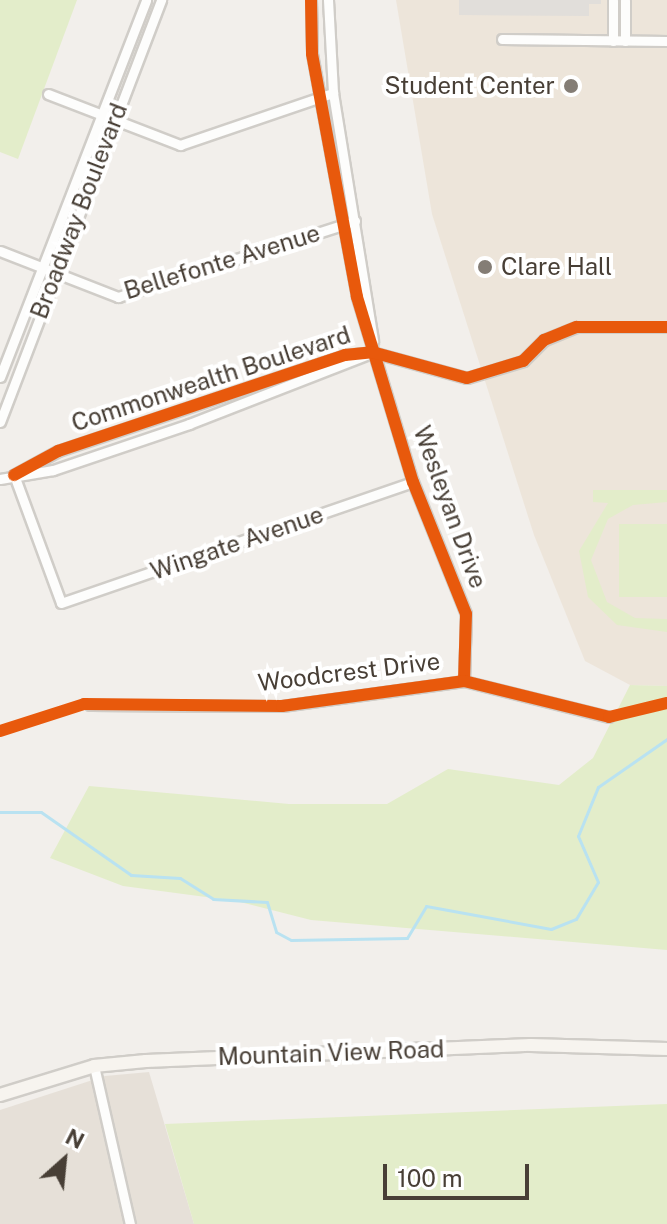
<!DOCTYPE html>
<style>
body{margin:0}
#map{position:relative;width:667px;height:1224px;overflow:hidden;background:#f2efeb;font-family:"Public Sans",sans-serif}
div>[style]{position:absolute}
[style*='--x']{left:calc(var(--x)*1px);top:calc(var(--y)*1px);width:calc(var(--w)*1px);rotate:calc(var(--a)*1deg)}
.residential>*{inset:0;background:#e6e0d8}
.education>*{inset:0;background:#ede5da}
.green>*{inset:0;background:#e3edca;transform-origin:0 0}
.parking>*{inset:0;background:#e1deda}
.stream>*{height:3px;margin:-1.5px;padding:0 1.5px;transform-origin:1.5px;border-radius:1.5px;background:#b9e2f1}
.roads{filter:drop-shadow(2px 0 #d0cdc8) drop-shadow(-2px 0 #d0cdc8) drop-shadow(0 2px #d0cdc8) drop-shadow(0 -2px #d0cdc8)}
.street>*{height:9px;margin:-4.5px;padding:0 4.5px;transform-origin:4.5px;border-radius:4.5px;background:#fdfdfc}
.secondary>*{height:12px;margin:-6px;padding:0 6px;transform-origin:6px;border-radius:6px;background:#f7f4ef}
.cycleway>*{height:12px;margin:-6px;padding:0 6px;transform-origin:6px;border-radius:6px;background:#e8590c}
.dots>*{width:22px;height:22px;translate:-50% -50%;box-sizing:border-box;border:4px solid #fff;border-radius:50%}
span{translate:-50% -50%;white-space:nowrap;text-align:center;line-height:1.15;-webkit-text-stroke:8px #fff;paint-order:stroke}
.poi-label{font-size:24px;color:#483f36}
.right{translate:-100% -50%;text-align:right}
.left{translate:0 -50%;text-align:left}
.street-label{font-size:24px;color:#483f36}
.north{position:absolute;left:24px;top:1120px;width:80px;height:80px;-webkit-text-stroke:6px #fff;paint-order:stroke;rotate:27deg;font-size:22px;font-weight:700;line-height:32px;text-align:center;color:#483f36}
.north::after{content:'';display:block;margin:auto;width:28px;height:36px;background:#483f36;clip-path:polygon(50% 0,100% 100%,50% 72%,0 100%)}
.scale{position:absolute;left:383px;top:1164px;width:146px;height:36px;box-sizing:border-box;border:4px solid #483f36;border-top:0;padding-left:10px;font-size:24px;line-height:28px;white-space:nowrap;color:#483f36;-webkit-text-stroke:6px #fff;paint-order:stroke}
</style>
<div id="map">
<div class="residential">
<div style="clip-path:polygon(149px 1072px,194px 1224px,0 1224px,0 1110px,105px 1076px)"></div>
</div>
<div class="education">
<div style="clip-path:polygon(396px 0,667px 0,667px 686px,630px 685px,585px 661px,534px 535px,432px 214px)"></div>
</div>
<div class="green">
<div style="clip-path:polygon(0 0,77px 0,18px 159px,0 152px)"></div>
<div style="clip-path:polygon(593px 490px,667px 490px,667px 502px,633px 505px,608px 519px,591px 560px,607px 602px,635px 618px,667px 619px,667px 632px,617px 625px,588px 597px,579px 551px,608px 503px,593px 502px)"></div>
<div style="left:619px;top:524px;width:48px;height:73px"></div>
<div style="clip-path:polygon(630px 685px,667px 686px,667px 950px,311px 920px,236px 901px,123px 886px,50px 858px,89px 786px,289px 804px,387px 804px,448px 769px,559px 785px,593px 758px)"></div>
<div style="clip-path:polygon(667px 1104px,667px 1224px,194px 1224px,165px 1124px)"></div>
</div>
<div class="parking">
<div style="clip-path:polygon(459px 0,601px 0,601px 4px,589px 4px,589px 16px,459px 15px)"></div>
</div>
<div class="stream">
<div style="--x:0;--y:812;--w:41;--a:0"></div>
<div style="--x:41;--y:812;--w:110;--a:35"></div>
<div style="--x:131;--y:875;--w:49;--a:3.5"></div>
<div style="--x:180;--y:878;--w:39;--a:32"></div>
<div style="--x:213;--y:899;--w:54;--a:3.2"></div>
<div style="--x:267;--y:902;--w:31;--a:73"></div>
<div style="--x:276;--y:932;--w:17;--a:28"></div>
<div style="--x:291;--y:940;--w:116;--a:-1"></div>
<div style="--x:407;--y:938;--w:37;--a:-59"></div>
<div style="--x:426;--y:906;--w:127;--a:10.4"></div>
<div style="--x:551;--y:929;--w:27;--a:-22"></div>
<div style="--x:576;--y:919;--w:43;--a:-59.3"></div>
<div style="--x:598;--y:882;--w:50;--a:-113.5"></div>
<div style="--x:578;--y:836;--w:53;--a:-67.8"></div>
<div style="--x:598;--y:787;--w:84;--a:-34.8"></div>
</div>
<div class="roads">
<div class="street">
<div style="--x:311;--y:0;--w:54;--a:88.9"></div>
<div style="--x:312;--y:54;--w:247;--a:79.5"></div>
<div style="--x:357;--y:297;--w:193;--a:73.2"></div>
<div style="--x:413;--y:482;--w:142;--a:68.1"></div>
<div style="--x:466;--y:614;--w:67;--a:91.7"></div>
<div style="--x:328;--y:0;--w:93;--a:86.9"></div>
<div style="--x:333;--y:93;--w:251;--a:80.8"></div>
<div style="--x:625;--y:0;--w:41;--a:90"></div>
<div style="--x:502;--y:39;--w:165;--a:0.7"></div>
<div style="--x:613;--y:41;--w:41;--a:-90"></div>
<div style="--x:48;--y:94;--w:142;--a:21.1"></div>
<div style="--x:180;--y:145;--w:162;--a:-18.8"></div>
<div style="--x:0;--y:251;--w:127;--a:21.3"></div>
<div style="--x:118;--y:297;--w:249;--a:-17.8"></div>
<div style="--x:0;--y:377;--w:404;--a:-68.8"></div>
<div style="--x:0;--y:422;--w:452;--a:-69.1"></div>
<div style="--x:14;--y:475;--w:50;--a:-28.6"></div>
<div style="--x:58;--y:451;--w:303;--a:-18.5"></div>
<div style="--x:345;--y:355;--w:27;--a:-6"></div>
<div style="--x:372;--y:352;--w:98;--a:15.3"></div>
<div style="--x:467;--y:378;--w:59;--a:-16.9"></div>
<div style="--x:523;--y:361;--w:30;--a:-45"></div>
<div style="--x:544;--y:340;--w:35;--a:-22"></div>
<div style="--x:577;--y:327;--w:90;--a:0"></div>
<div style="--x:14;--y:475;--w:136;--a:69.8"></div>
<div style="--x:61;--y:603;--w:372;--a:-19"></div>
<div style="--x:0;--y:479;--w:54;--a:-9.6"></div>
<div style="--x:53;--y:470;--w:144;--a:-18.7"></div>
<div style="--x:189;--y:424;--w:193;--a:-21.3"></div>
<div style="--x:90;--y:705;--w:192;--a:0.3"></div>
<div style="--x:282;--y:706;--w:184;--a:-7.8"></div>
<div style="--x:464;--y:681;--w:149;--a:13.9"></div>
<div style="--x:94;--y:1066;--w:162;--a:77.2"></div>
</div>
<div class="secondary">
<div style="--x:0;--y:1095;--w:98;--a:-17.1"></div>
<div style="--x:94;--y:1066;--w:52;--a:-5.5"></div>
<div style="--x:146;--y:1061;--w:385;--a:-2.4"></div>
<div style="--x:531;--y:1045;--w:136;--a:1.7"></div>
</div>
</div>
<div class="cycleway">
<div style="--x:311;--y:0;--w:54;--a:88.9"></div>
<div style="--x:312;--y:54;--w:247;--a:79.5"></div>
<div style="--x:357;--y:297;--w:193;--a:73.2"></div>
<div style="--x:413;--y:482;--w:142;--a:68.1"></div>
<div style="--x:466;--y:614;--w:67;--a:91.7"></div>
<div style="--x:14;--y:475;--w:50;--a:-28.6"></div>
<div style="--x:58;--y:451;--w:303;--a:-18.5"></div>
<div style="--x:345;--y:355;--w:27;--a:-6"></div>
<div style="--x:372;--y:352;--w:98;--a:15.3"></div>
<div style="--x:467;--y:378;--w:59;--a:-16.9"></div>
<div style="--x:523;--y:361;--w:30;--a:-45"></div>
<div style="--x:544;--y:340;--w:35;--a:-22"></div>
<div style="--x:577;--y:327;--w:90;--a:0"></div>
<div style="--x:0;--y:731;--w:88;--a:-17.8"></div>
<div style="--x:84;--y:704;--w:198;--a:0.6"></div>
<div style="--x:282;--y:706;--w:184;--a:-7.8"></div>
<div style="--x:464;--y:681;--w:149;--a:13.9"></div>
<div style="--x:609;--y:717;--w:60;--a:-13.6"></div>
</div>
<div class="dots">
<div style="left:571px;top:86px;background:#847d75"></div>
<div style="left:485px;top:267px;background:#847d75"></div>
</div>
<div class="poi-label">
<span class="right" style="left:555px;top:86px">Student Center</span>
<span class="left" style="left:501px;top:267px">Clare Hall</span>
</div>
<div class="street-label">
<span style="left:79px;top:211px;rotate:-69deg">Broadway Boulevard</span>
<span style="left:222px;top:262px;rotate:-17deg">Bellefonte Avenue</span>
<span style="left:211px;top:379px;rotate:-18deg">Commonwealth Boulevard</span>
<span style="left:450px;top:507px;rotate:70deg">Wesleyan Drive</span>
<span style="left:237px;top:543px;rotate:-19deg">Wingate Avenue</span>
<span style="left:349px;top:672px;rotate:-7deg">Woodcrest Drive</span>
<span style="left:331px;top:1053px;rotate:-2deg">Mountain View Road</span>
</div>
<div class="north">N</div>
<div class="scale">100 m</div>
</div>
